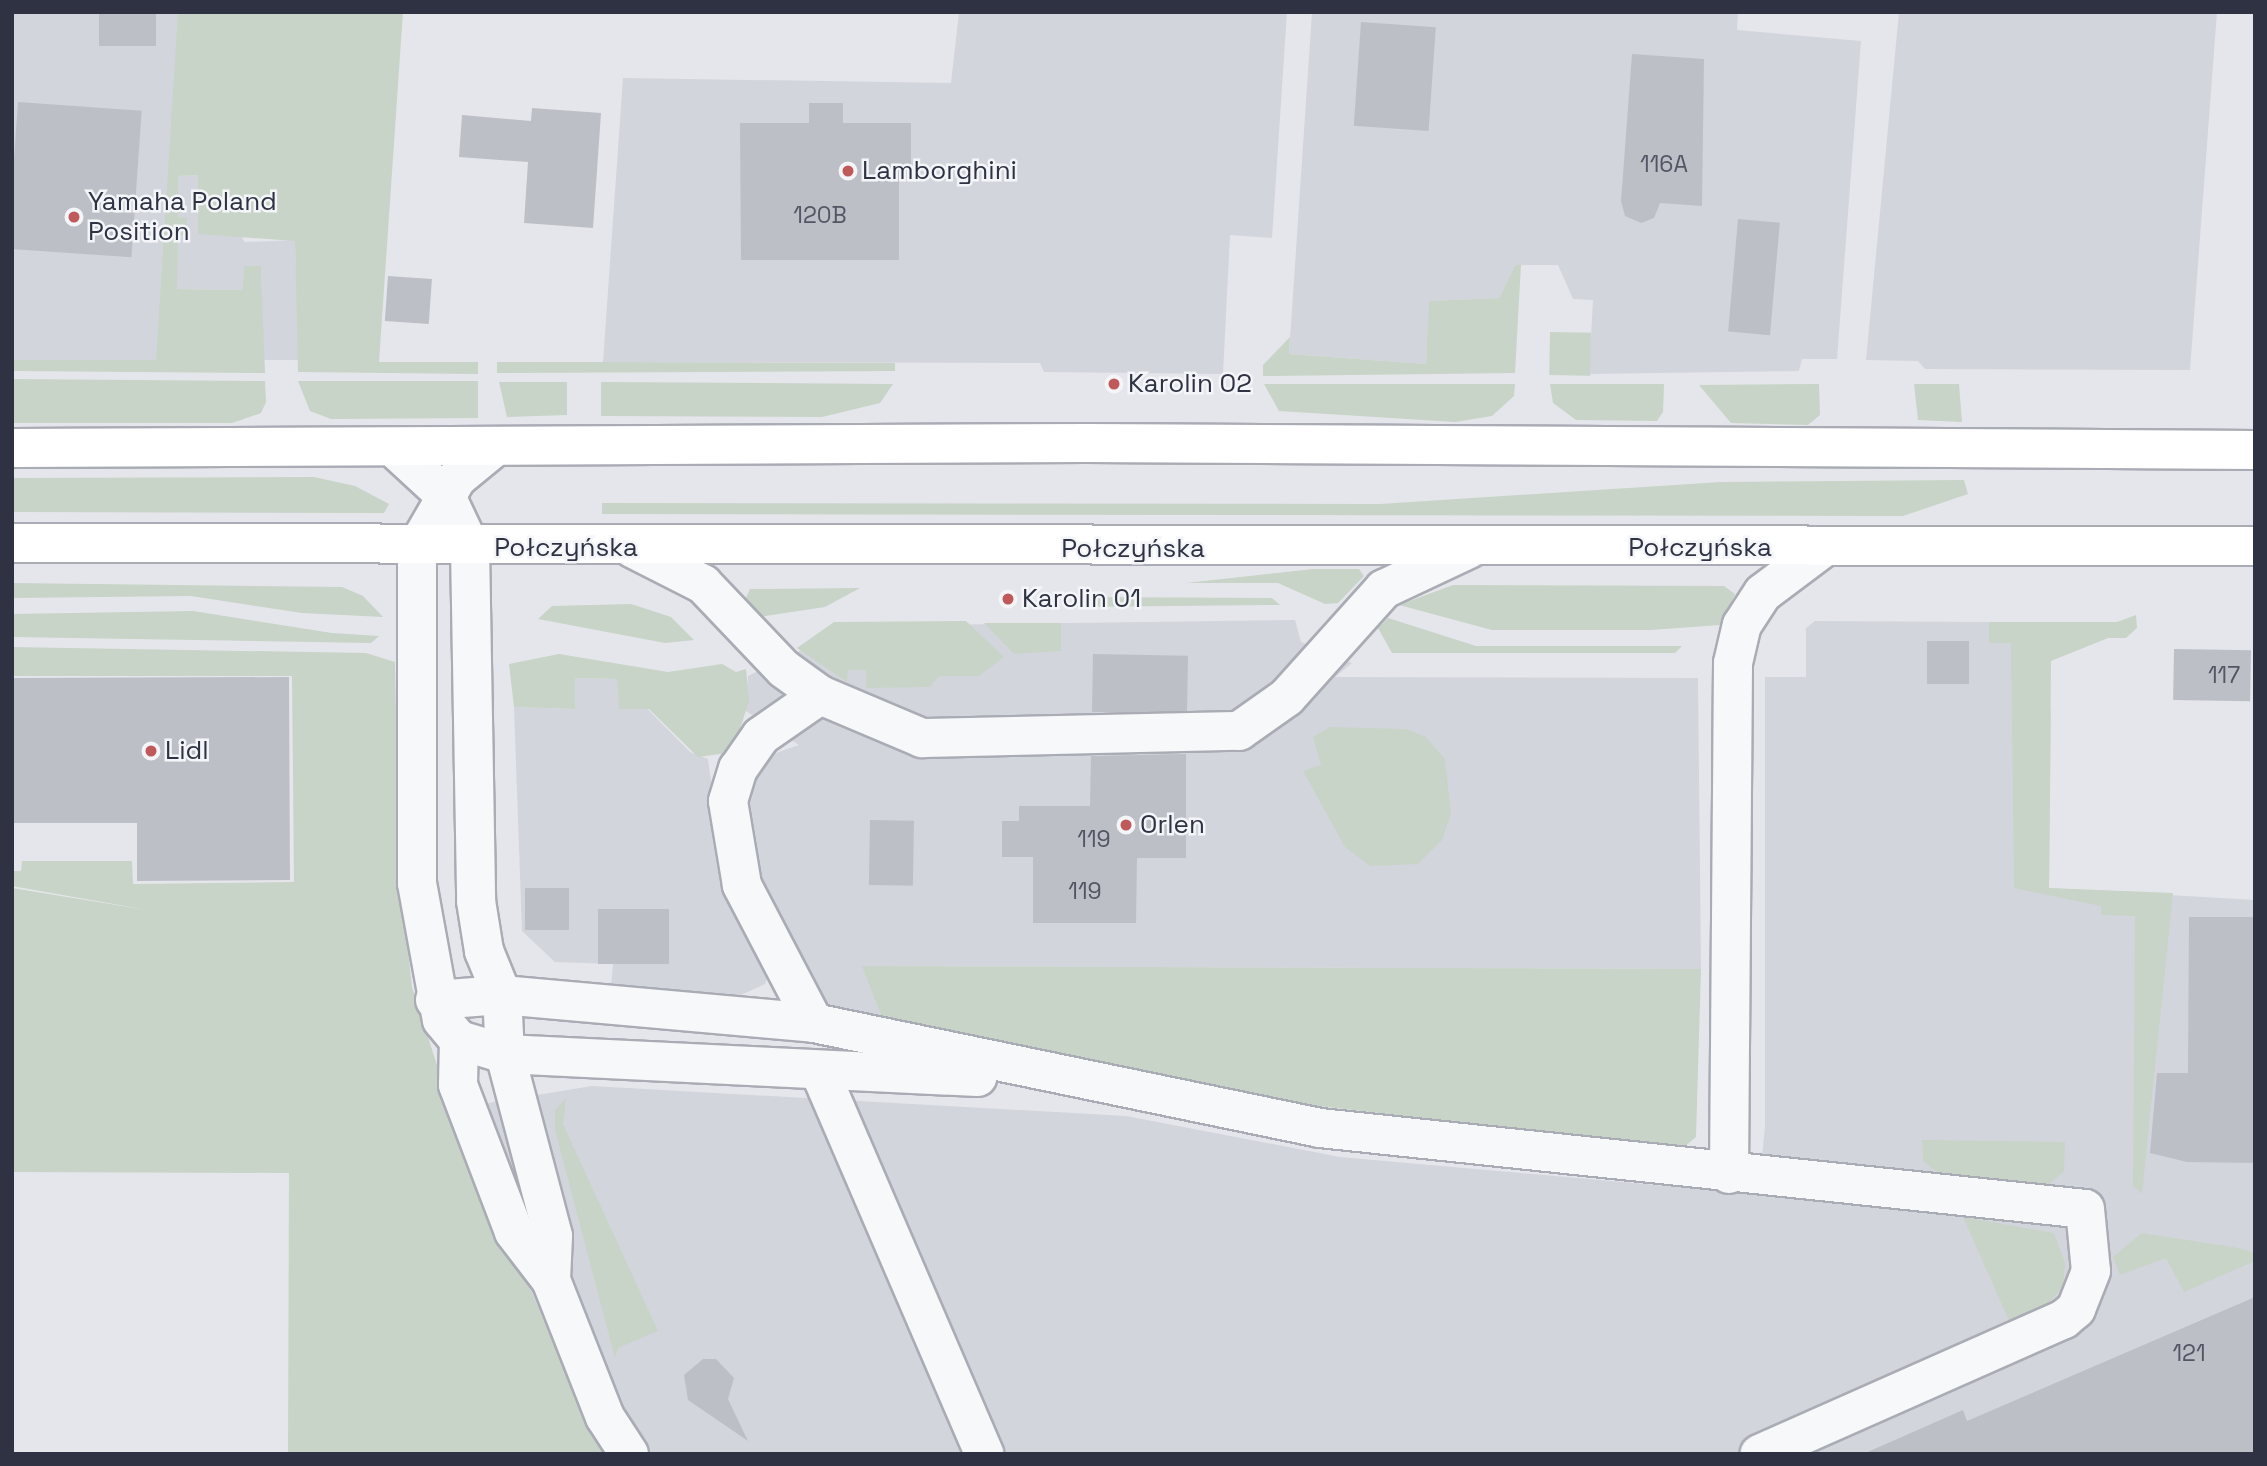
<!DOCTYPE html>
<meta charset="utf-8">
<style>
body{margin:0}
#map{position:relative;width:2267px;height:1466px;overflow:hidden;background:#e5e6eb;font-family:"Space Grotesk",sans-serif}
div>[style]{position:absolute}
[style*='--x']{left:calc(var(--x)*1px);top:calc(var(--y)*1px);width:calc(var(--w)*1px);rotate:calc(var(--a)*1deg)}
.built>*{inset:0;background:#d3d5dc;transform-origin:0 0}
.green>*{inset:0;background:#c8d4c7;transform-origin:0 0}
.building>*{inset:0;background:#bdbfc7;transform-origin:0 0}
.roads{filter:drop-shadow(2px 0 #aaacb5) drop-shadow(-2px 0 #aaacb5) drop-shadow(0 2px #aaacb5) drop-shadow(0 -2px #aaacb5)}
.minor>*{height:38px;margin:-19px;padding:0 19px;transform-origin:19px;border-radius:19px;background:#f7f8f9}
.major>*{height:38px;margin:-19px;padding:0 19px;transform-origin:19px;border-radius:19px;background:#fff}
.dots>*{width:19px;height:19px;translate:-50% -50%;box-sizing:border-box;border:4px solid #f4f5f8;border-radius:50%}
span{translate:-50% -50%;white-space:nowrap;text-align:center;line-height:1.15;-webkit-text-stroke:5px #f4f5f8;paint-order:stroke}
.number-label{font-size:23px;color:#525563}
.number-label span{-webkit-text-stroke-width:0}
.poi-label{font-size:26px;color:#2e3242}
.left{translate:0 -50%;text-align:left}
.street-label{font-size:26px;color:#2e3242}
.frame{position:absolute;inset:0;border:14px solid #2e3242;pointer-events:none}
</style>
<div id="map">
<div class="built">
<div style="left:12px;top:12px;width:166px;height:348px"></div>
<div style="clip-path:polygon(959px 12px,1287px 12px,1272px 238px,1230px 235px,1223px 374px,1044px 372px,1040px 363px,603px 362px,623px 78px,951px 83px)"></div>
<div style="clip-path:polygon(1312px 12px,1738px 12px,1737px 30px,1861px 41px,1837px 359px,1802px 359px,1799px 371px,1589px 374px,1593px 300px,1573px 299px,1558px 265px,1515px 265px,1499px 298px,1430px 301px,1426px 364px,1289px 354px)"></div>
<div style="clip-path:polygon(1899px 12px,2217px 12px,2190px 370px,1925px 369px,1918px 361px,1866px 360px)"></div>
<div style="clip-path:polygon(198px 175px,245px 242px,295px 240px,299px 360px,263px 360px,261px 267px,243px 290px,177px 289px,178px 235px,187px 235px,187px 219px,178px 217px,178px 176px)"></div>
<div style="clip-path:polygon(1295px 620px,1301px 642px,1352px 663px,1335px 677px,1698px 678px,1701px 969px,863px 966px,882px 1018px,819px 1002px,752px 861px,743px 790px,770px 755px,799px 745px,746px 711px,748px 676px,851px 626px)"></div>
<div style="clip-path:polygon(1815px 621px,1989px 622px,1989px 643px,2011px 642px,2051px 711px,2049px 888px,2255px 900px,2255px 1454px,575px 1454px,451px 1109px,592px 1086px,1126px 1116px,1340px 1157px,1758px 1194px,1765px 1127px,1765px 677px,1806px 677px,1806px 628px)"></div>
<div style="clip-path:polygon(575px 678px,618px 679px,690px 752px,708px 759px,713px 796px,769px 972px,765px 984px,741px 995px,611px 987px,613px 964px,555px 962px,522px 931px,514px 707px,575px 709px)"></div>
</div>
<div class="green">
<div style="clip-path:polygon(178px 12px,403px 12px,379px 362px,478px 362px,478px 374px,298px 372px,295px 241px,198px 234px,198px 175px,178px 176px,178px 217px,187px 218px,187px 235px,178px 235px,177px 289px,243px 290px,244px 266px,261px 266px,265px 373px,12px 371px,12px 360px,156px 360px)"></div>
<div style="clip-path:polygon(1515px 265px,1521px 265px,1515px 373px,1263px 376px,1263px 365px,1290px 337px,1289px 354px,1426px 364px,1429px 301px,1499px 298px)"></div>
<div style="left:1550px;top:332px;width:41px;height:43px;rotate:1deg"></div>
<div style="clip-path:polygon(497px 362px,602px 362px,895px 363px,895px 371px,497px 373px)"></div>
<div style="clip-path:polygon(12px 379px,265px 381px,266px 402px,261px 413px,232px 423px,12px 423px)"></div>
<div style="clip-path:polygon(298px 381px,478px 381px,478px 418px,331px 419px,310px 411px)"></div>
<div style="clip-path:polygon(499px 382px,567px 382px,567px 415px,507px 417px)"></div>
<div style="clip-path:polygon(601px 382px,893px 384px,880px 403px,822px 417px,601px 416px)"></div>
<div style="clip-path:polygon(1264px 384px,1515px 384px,1514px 396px,1492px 416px,1455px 422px,1279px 411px)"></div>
<div style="clip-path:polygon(1550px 384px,1664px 384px,1663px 412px,1657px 421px,1576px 420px,1553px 403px)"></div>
<div style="clip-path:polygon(1819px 384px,1820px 415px,1808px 425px,1731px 423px,1699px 385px)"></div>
<div style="clip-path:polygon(1914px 384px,1959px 384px,1962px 422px,1918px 420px)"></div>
<div style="clip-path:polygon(314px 477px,355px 486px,389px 504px,384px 513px,12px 512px,12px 478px)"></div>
<div style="clip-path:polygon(1964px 480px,1968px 494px,1903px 516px,602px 514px,602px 503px,1380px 504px,1721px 482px)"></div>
<div style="clip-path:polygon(1313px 569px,1359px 569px,1364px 576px,1338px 603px,1325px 604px,1278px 583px,1186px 583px)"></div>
<div style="clip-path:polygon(12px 583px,342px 587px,363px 596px,383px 617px,302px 613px,191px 596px,12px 598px)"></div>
<div style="clip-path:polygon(1453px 585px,1724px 586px,1735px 594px,1720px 625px,1651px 630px,1492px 630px,1399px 605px)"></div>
<div style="clip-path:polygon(860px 588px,825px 607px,759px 617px,744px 602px,750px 589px)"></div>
<div style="clip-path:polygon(1077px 597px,1272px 598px,1280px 605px,1070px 607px)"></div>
<div style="clip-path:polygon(631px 604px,671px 617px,694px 640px,665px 643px,538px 619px,552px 606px)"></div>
<div style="clip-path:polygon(193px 611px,332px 633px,379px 636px,371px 643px,12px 637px,12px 614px)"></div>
<div style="clip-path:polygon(2136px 615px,2137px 628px,2126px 638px,2108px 638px,2051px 661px,2049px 888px,2173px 893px,2142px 1194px,2133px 1186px,2135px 916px,2101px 915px,2101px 906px,2014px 888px,2011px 643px,1989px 643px,1989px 622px,2117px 622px)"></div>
<div style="clip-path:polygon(1388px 618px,1476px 646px,1682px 646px,1675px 653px,1392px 653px,1378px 628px)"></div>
<div style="clip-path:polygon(966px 621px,1004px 657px,979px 676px,939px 676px,930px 687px,866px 688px,866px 670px,848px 670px,847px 682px,797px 648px,834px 622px)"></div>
<div style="clip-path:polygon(984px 623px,1061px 623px,1061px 651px,1014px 654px)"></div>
<div style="clip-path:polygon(12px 647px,366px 653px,395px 662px,399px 868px,412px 987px,451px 1109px,602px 1454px,288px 1454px,289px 1173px,12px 1172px,12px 888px,153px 911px,12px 886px,12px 871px,21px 871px,22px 861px,132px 861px,133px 884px,294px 882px,292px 676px,12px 676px)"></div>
<div style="clip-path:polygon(559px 654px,668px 672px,722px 664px,736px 672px,746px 669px,749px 701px,739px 732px,727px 753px,698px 757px,649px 709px,619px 709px,617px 679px,575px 678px,575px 709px,514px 707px,509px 664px)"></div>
<div style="clip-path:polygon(1330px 727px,1406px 729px,1426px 737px,1445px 759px,1451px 814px,1442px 840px,1418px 864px,1370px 866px,1345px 847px,1303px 771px,1321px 765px,1313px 737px)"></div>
<div style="clip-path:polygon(862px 966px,1701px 969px,1696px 1137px,1683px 1148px,1310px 1105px,882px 1018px)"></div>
<div style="clip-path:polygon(566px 1098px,563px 1124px,658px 1331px,618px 1348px,615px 1358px,555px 1130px,555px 1110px)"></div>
<div style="clip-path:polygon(1922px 1140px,2065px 1142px,2064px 1171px,2047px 1186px,1938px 1173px,1923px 1161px)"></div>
<div style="clip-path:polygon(1963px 1217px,2054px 1233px,2065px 1263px,2063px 1287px,2046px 1306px,2010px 1323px)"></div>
<div style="clip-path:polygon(2142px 1233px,2239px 1248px,2255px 1253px,2255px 1261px,2184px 1292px,2166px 1258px,2120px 1275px,2113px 1257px)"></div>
</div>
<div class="building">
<div style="left:99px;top:12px;width:57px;height:34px"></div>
<div style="left:1361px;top:22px;width:75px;height:104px;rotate:4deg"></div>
<div style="clip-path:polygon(1632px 54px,1704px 59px,1702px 206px,1660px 203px,1654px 218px,1641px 223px,1625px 216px,1621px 201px)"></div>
<div style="left:18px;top:102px;width:124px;height:147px;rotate:4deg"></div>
<div style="clip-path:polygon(809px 103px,843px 103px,843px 123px,911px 123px,911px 170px,899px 170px,899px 260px,741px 260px,740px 123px,809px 123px)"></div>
<div style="clip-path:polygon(532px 108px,601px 113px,593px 228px,524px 223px,528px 162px,459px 157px,462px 115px,531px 121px)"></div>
<div style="left:1738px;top:219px;width:42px;height:113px;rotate:5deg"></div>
<div style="left:388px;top:276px;width:44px;height:45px;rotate:4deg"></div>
<div style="left:1927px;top:641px;width:42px;height:43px"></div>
<div style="left:2174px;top:649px;width:77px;height:51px;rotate:1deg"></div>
<div style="left:1093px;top:654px;width:95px;height:58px;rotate:1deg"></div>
<div style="clip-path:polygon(289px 677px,290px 880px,137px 881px,137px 823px,12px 823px,12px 678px)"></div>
<div style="clip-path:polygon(1186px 754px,1186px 858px,1137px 858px,1136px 923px,1033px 923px,1033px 857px,1002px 857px,1002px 821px,1019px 821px,1019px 806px,1090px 806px,1091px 756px)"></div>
<div style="left:870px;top:820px;width:44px;height:65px;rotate:1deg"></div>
<div style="left:525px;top:888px;width:44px;height:42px"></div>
<div style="left:598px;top:909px;width:71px;height:55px"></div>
<div style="clip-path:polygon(2189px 917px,2255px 917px,2255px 1163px,2187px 1162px,2150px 1153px,2157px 1073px,2188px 1073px)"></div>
<div style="clip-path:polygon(2255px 1297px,2255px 1454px,1863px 1454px,1963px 1410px,1967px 1421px)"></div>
<div style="clip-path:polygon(703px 1359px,716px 1359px,734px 1378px,728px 1399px,748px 1441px,688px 1400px,684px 1375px)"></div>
</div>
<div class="roads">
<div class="minor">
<div style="--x:496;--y:446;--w:50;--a:140.6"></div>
<div style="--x:457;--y:478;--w:80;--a:120.1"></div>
<div style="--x:417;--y:547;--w:336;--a:90"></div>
<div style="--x:417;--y:883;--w:139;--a:79.7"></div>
<div style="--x:442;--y:1020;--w:26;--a:50"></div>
<div style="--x:459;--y:1040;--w:48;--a:16.9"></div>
<div style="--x:505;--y:1054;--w:473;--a:2.8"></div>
<div style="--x:395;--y:449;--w:69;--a:42.7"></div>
<div style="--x:446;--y:496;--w:56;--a:64.8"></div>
<div style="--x:470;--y:547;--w:354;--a:89"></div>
<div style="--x:476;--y:901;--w:51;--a:80.9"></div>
<div style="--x:484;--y:951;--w:48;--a:67.8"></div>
<div style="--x:502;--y:995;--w:59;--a:87.1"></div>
<div style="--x:505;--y:1054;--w:188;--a:75.2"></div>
<div style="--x:553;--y:1236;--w:44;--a:92.6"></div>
<div style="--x:632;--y:548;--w:80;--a:26.9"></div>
<div style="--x:703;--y:584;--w:117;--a:46.4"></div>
<div style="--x:784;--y:669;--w:44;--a:35.8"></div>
<div style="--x:820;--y:695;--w:111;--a:22.9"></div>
<div style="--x:922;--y:738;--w:317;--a:-1.3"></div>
<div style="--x:1239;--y:731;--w:59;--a:-35.3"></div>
<div style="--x:1287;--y:697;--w:145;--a:-48.1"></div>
<div style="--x:1384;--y:589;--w:94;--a:-25.2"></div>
<div style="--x:435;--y:1000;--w:67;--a:-4.3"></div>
<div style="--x:502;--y:995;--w:313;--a:5.1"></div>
<div style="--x:814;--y:1023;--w:517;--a:11.72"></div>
<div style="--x:1320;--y:1128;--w:769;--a:6.04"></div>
<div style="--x:2085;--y:1209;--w:62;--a:84.5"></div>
<div style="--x:2091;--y:1271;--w:41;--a:111.5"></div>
<div style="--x:2076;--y:1309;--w:16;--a:140"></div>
<div style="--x:2064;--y:1319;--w:333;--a:156.1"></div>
<div style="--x:814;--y:1023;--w:156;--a:-117.6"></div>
<div style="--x:742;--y:885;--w:85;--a:-99.5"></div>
<div style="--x:728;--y:801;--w:34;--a:-73"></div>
<div style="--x:738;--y:769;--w:40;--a:-55.1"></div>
<div style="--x:761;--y:736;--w:72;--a:-34.8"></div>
<div style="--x:459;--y:1040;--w:45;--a:91.3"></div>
<div style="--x:458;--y:1085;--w:157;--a:69.1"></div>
<div style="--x:514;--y:1232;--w:61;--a:52.4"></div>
<div style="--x:551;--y:1280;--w:147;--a:68.5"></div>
<div style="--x:605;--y:1417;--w:44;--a:57"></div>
<div style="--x:819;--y:1070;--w:418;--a:66.7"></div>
<div style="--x:1729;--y:1174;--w:511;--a:-89.55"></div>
<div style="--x:1733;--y:663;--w:39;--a:-77"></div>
<div style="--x:1742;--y:625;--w:38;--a:-57"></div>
<div style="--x:1763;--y:593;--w:75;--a:-36.9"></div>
</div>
<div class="major">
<div style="--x:12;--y:448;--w:1076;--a:-0.27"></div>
<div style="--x:1088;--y:443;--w:1167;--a:0.34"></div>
<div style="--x:12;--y:543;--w:2243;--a:0.08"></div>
</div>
</div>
<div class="dots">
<div style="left:848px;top:171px;background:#c05a5a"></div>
<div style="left:74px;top:217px;background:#c05a5a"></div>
<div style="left:1114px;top:384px;background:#c05a5a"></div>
<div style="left:1008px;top:599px;background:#c05a5a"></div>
<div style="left:151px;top:751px;background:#c05a5a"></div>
<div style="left:1126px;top:825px;background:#c05a5a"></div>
</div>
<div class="number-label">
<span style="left:1664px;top:164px">116A</span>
<span style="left:820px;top:215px">120B</span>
<span style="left:2224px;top:675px">117</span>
<span style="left:1094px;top:839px">119</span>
<span style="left:1085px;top:891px">119</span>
<span style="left:2189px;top:1353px">121</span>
</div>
<div class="poi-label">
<span class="left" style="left:862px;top:171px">Lamborghini</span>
<span class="left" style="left:88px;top:217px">Yamaha Poland<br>Position</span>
<span class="left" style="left:1128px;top:384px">Karolin 02</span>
<span class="left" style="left:1022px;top:599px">Karolin 01</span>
<span class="left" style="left:165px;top:751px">Lidl</span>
<span class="left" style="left:1140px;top:825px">Orlen</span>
</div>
<div class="street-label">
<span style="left:566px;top:548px">Połczyńska</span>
<span style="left:1700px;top:548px">Połczyńska</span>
<span style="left:1133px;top:549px">Połczyńska</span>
</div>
<div class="frame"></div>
</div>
